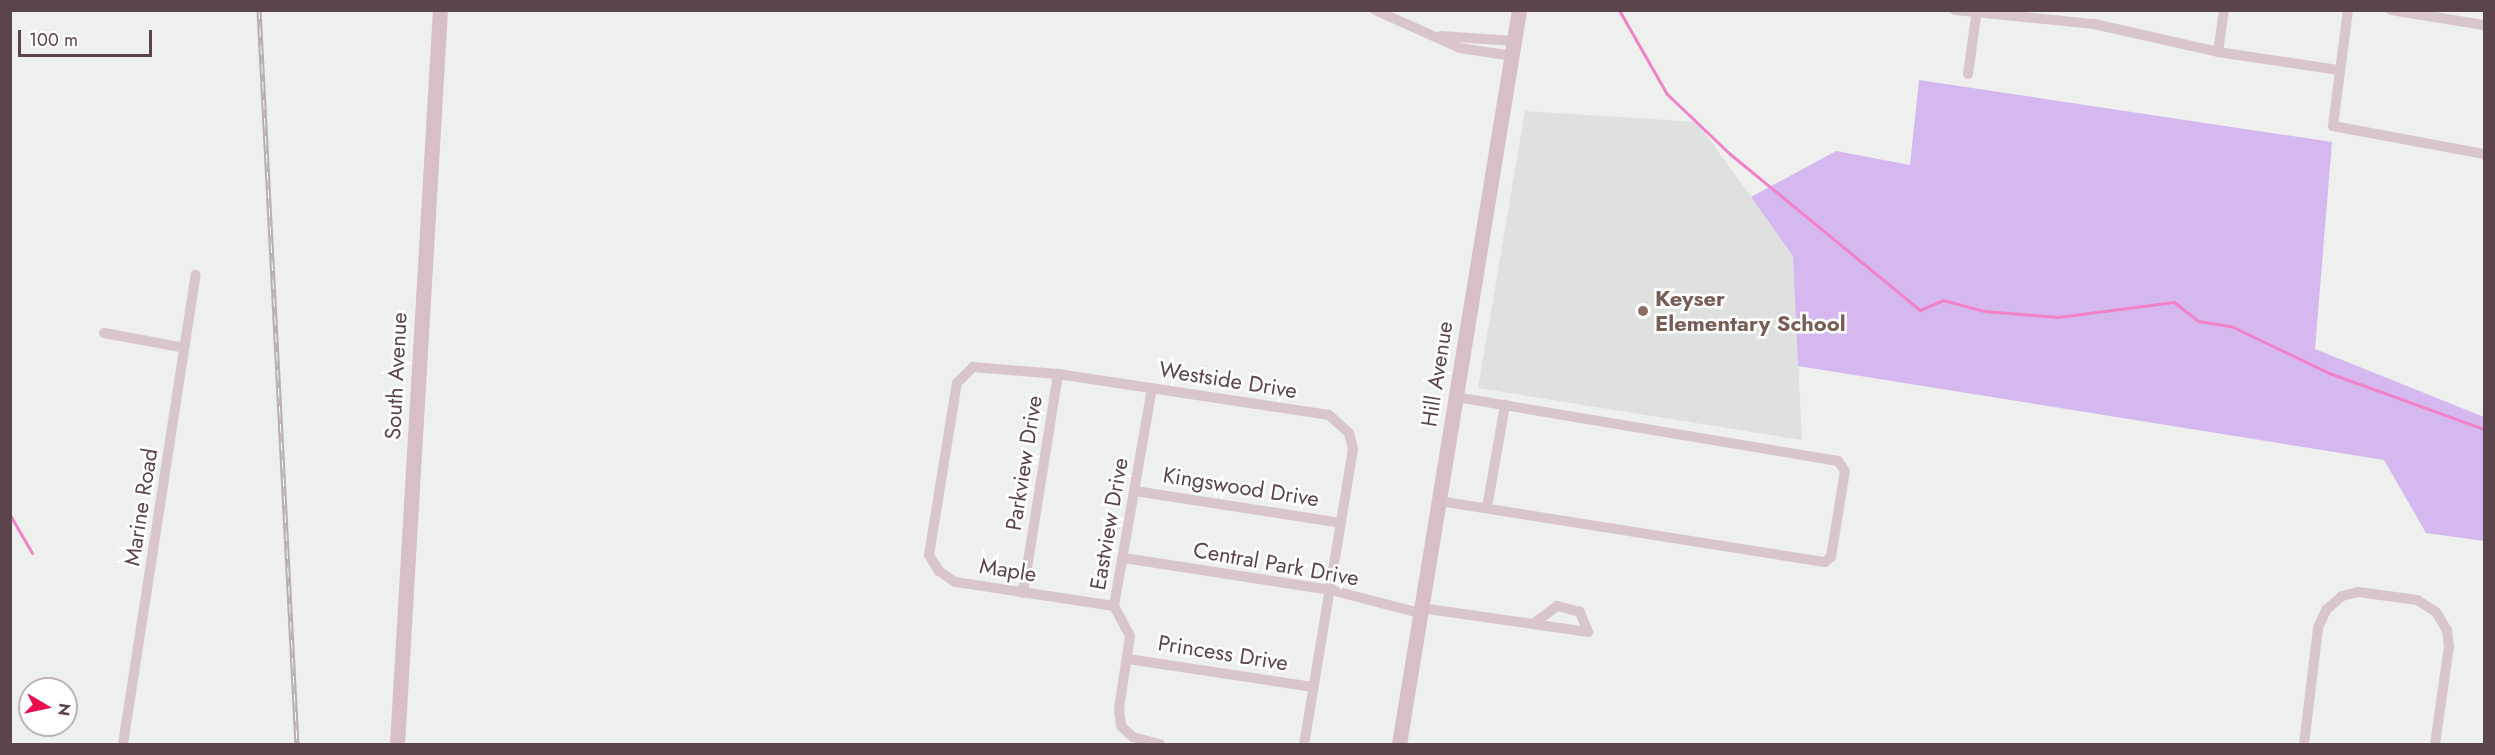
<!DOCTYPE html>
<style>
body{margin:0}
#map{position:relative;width:2495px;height:755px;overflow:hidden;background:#edf0ed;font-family:Jost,sans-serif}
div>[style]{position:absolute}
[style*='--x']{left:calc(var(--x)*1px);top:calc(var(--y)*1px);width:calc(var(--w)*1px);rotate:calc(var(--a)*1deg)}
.education>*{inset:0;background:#dfe1de}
.green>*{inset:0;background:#d6b8f1}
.stream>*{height:3px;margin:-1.5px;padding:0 1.5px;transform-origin:1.5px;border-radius:1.5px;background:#f182ca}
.street>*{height:10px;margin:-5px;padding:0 5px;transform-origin:5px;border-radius:5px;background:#d9c6cd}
.secondary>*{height:15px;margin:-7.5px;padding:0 7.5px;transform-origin:7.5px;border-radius:7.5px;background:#d8bec7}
.rail>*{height:5px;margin-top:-2.5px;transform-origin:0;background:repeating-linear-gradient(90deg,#fff 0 9px,#b8afb1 0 18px);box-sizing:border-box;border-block:2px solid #b8afb1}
.dots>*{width:16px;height:16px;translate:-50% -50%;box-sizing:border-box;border:3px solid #fff;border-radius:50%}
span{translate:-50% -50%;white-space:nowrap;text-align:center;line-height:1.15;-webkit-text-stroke:5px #fff;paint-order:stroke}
.education-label{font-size:22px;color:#785e54;font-weight:700}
.left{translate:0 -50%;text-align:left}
.street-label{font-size:22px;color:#5c444d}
.frame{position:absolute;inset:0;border:12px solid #5c444d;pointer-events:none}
.north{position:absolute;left:18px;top:677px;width:60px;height:60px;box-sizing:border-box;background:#fff;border:2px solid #beb4b8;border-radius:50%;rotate:99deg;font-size:16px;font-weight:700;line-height:24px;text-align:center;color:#5c444d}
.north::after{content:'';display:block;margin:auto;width:21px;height:27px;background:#e90e4e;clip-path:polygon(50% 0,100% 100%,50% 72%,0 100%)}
.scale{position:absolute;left:18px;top:30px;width:134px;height:27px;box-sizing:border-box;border:3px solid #5c444d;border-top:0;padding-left:8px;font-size:18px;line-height:21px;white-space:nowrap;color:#5c444d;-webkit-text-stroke:4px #fff;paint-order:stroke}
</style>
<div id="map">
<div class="education">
<div style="clip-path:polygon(1525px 111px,1697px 122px,1793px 255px,1802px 440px,1478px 388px)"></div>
</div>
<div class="green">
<div style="clip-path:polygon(1919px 80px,2332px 142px,2315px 349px,2484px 417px,2484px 541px,2426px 533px,2384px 460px,1798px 366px,1793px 256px,1751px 197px,1836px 151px,1910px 165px)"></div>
</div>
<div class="stream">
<div style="--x:1619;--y:10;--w:97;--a:60.3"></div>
<div style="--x:1667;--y:94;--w:87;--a:43.6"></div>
<div style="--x:1730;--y:154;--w:246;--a:39.4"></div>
<div style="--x:1920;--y:310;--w:25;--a:-23"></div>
<div style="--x:1943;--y:300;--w:42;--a:15"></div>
<div style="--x:1984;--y:311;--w:74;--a:4.6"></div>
<div style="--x:2058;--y:317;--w:117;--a:-7.4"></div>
<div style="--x:2174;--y:302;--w:31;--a:38"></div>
<div style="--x:2198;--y:321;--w:33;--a:9"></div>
<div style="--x:2231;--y:326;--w:109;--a:25.6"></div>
<div style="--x:2329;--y:373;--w:165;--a:19.9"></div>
<div style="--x:10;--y:515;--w:44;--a:59.9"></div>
</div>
<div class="street">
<div style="--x:1375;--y:10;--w:93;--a:24.1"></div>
<div style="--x:1460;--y:48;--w:53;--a:8.7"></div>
<div style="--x:1955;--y:10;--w:140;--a:5.8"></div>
<div style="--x:2094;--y:24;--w:127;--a:12.7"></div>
<div style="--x:2218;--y:52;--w:121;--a:8.5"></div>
<div style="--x:2348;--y:10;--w:117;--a:97.4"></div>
<div style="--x:2333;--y:126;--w:154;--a:10.5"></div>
<div style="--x:2391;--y:10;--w:94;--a:9.2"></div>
<div style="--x:1441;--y:36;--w:73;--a:3.9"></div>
<div style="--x:2218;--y:52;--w:42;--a:-81.9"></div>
<div style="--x:1968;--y:74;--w:59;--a:-82.1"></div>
<div style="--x:104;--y:333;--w:82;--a:10.5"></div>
<div style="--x:1152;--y:388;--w:221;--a:99.9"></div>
<div style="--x:1114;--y:606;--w:34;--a:62"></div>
<div style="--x:1130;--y:636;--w:74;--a:98.6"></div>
<div style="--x:1119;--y:709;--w:17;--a:83"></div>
<div style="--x:1121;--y:726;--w:16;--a:43"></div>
<div style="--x:1133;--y:737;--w:28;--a:15"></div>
<div style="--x:1135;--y:491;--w:208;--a:8.8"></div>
<div style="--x:1439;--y:501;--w:391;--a:9"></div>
<div style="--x:1825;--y:562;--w:8;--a:-40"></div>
<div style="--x:1831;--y:557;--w:87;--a:-80.8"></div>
<div style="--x:1845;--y:471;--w:12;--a:-125"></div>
<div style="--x:1838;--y:461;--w:387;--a:-170.5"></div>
<div style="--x:1487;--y:508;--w:105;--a:-80.1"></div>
<div style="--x:1124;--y:558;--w:209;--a:8.8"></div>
<div style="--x:1331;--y:590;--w:92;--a:14.5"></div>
<div style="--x:1023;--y:593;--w:222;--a:-80.9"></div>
<div style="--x:1114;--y:606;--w:161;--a:-171.4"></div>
<div style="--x:955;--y:582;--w:19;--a:-145"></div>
<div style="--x:939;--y:571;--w:19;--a:-122"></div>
<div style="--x:929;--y:555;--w:174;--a:-80.8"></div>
<div style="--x:957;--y:383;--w:23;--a:-45"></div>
<div style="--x:973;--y:367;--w:85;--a:4.7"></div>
<div style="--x:1058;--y:374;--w:274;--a:8.6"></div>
<div style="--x:1329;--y:415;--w:27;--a:42"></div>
<div style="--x:1349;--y:433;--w:16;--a:76"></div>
<div style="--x:1353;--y:449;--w:299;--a:99.4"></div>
<div style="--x:1421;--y:608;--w:113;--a:8.1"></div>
<div style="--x:1533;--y:624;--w:56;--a:8.3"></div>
<div style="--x:1588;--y:632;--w:22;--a:-112"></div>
<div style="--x:1580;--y:612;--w:24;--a:-165"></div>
<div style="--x:1557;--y:606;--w:30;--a:143"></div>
<div style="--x:1128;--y:659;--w:187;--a:8.6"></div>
<div style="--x:123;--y:744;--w:475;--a:-81.2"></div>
<div style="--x:2304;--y:744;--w:117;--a:-83.1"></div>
<div style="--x:2318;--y:628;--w:20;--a:-66"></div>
<div style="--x:2326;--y:610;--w:21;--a:-41"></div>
<div style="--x:2342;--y:596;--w:16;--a:-14"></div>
<div style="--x:2358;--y:592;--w:60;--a:7.7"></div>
<div style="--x:2417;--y:600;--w:22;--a:32"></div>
<div style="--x:2436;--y:612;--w:21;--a:59"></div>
<div style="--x:2447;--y:630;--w:16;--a:83"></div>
<div style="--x:2449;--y:646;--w:99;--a:98.1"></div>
</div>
<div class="secondary">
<div style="--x:397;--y:744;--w:735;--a:-86.65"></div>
<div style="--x:1399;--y:744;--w:744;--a:-80.71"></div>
</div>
<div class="rail">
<div style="--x:259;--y:10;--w:735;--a:87.04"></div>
</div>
<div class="dots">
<div style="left:1643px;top:311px;background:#8d6e63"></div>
</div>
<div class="education-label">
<span class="left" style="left:1655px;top:311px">Keyser<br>Elementary School</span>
</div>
<div class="street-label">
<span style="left:1437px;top:374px;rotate:-81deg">Hill Avenue</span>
<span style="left:396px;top:376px;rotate:-87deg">South Avenue</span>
<span style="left:1228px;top:380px;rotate:9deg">Westside Drive</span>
<span style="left:1024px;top:463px;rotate:-81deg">Parkview Drive</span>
<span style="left:1241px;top:487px;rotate:9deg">Kingswood Drive</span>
<span style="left:141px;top:507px;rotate:-81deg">Marine Road</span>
<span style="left:1109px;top:524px;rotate:-80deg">Eastview Drive</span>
<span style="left:1276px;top:564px;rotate:10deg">Central Park Drive</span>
<span style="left:1008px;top:570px;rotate:9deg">Maple</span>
<span style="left:1223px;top:653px;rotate:9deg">Princess Drive</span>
</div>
<div class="frame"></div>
<div class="north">N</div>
<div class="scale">100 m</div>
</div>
